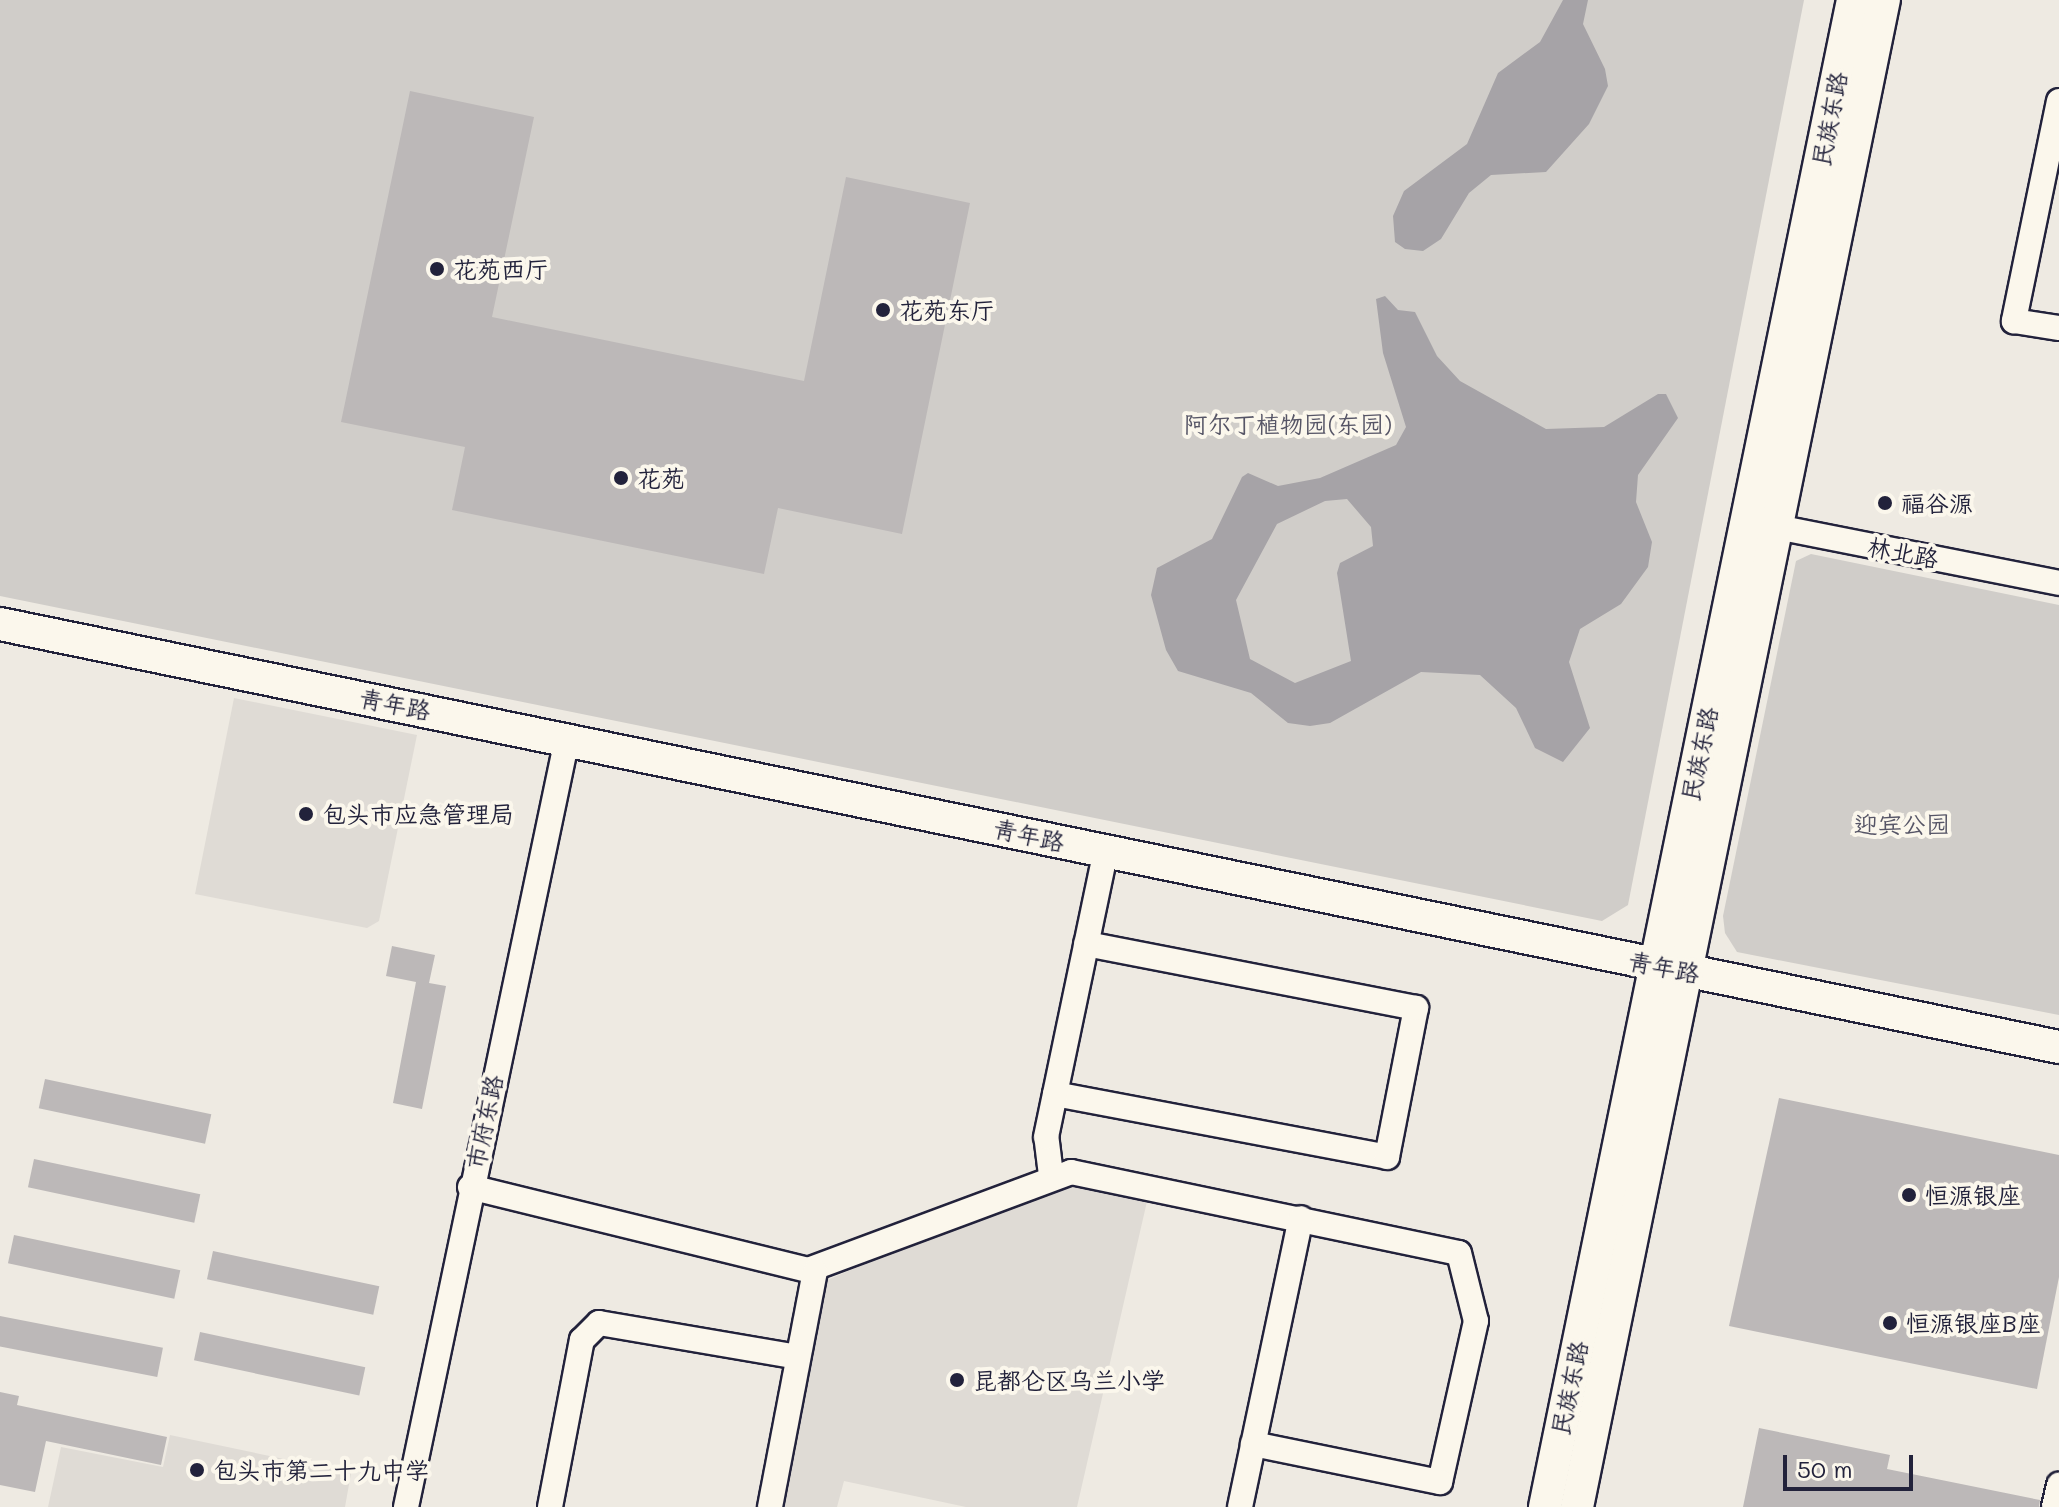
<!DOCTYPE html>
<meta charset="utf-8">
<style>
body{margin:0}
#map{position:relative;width:2059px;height:1507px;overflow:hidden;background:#eeeae2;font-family:Mali,"LXGW WenKai TC",sans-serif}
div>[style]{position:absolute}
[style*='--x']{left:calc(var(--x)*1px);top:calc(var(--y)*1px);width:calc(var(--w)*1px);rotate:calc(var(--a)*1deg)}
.built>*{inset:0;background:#dfdbd5}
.green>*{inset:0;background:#d0cdc9}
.water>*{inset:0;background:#a6a3a7}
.building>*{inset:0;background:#bcb8b8;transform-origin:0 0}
.roads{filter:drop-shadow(2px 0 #22223b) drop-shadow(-2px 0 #22223b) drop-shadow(0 2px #22223b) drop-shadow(0 -2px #22223b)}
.minor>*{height:24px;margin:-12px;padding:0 12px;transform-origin:12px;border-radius:12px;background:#fbf7ec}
.major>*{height:32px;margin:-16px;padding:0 16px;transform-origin:16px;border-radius:16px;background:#fbf7ec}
.dots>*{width:22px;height:22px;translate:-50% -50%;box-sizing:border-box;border:4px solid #fbf7ec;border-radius:50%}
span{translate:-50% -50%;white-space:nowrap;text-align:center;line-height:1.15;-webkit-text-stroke:8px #fbf7ec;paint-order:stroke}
.street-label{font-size:24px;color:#22223b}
.poi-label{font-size:24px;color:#22223b}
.left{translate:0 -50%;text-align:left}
.park-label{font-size:24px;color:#565566}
.scale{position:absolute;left:1783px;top:1455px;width:130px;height:36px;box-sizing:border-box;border:4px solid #22223b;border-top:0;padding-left:10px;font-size:24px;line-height:28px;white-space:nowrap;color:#22223b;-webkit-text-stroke:6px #fbf7ec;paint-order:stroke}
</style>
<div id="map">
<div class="built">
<div style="clip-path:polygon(234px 698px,417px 735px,379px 921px,367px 928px,195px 894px)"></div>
<div style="clip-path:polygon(1061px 1182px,1148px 1197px,1077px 1507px,966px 1507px,844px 1481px,837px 1507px,783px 1507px,827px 1280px)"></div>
<div style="clip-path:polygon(170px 1435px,351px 1473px,345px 1507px,48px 1507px,61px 1447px,163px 1467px)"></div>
</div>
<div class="green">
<div style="clip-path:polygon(0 0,1804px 0,1628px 905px,1602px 921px,0 596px)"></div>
<div style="clip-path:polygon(1811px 554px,2059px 605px,2059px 1015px,1737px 952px,1725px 933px,1723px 916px,1796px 561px)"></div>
</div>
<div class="water">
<div style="clip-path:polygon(1563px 0,1588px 0,1583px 24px,1605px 69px,1608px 86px,1589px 124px,1546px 172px,1491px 175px,1469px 193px,1441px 239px,1423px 251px,1405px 249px,1395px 242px,1393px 216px,1404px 191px,1467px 144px,1498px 73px,1540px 42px)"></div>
<div style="clip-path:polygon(evenodd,1385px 296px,1398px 310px,1415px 312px,1437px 356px,1460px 381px,1546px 429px,1604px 427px,1658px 394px,1666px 394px,1678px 418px,1638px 475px,1636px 502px,1652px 542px,1648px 567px,1621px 604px,1580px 629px,1569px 662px,1590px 728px,1563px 762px,1535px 748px,1516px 708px,1480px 675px,1421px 672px,1330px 723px,1310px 726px,1288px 723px,1251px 693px,1178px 671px,1166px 650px,1151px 595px,1157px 568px,1212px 539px,1242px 477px,1248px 473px,1278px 486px,1320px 478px,1396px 445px,1406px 427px,1383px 353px,1376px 299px,1385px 296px,1347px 499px,1371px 527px,1373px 546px,1340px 563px,1337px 573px,1351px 661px,1295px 683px,1250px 659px,1236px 600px,1277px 524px,1325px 501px,1347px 499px)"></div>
</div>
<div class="building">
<div style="clip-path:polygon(410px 91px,534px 117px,492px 317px,804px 381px,846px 177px,970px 203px,902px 534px,778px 508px,764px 574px,452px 510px,465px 447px,341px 422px)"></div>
<div style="clip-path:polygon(392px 946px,435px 955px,429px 983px,446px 986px,422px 1109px,393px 1103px,416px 982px,386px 976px)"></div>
<div style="left:45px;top:1079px;width:170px;height:30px;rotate:12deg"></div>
<div style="clip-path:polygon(1779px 1098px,2059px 1155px,2059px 1277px,2037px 1389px,1729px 1326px)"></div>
<div style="left:34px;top:1159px;width:170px;height:29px;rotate:12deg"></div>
<div style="left:14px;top:1235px;width:170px;height:29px;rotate:12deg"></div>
<div style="left:213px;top:1251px;width:170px;height:29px;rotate:12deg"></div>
<div style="left:0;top:1316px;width:166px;height:30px;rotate:11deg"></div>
<div style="left:200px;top:1332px;width:169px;height:29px;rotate:12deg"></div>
<div style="clip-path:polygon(0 1392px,19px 1396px,17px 1405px,167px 1437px,161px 1465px,46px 1441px,35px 1492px,0 1485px)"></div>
<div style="clip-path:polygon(1759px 1428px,1890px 1455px,1887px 1469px,2040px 1500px,2039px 1507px,1743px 1507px)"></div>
</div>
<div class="roads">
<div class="minor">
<div style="--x:2059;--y:101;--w:225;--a:101.6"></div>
<div style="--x:2014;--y:321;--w:46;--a:8.8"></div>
<div style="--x:1762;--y:524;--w:303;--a:11.2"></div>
<div style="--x:1055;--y:1094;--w:338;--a:10.7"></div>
<div style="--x:1387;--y:1157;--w:152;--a:-79"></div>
<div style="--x:1416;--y:1008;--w:336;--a:-169"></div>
<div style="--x:1051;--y:1175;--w:38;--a:-97"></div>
<div style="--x:1046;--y:1137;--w:292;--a:-78.2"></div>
<div style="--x:470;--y:1187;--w:348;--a:13.8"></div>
<div style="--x:808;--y:1270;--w:281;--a:-20.4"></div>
<div style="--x:1071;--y:1172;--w:396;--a:11.8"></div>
<div style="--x:1459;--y:1253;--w:70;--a:76"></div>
<div style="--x:1476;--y:1321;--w:165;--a:102.6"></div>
<div style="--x:1440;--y:1482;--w:191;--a:-168.5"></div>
<div style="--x:406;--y:1507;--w:785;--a:-78.16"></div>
<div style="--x:550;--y:1507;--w:170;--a:-79.2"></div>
<div style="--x:582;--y:1340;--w:24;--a:-45"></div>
<div style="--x:599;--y:1323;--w:202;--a:9.7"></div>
<div style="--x:770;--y:1507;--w:240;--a:-79.2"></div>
<div style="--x:1240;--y:1507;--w:295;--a:-78.1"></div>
<div style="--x:2054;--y:1507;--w:23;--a:-77"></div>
</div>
<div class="major">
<div style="--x:0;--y:624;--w:2102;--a:11.61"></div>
<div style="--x:1545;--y:1507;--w:1538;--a:-78.45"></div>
<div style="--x:1577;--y:1507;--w:1538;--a:-78.49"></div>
</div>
</div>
<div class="dots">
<div style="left:437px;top:269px;background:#22223b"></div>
<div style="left:883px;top:310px;background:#22223b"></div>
<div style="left:621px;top:478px;background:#22223b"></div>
<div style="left:1885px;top:503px;background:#22223b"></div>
<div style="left:306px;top:814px;background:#22223b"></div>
<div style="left:1909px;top:1195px;background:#22223b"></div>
<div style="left:1890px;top:1323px;background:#22223b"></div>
<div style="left:957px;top:1380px;background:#22223b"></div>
<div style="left:197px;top:1470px;background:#22223b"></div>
</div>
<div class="street-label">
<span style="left:1829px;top:119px;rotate:-79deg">民族东路</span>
<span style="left:1903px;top:552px;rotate:11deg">林北路</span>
<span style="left:395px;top:704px;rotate:11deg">青年路</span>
<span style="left:1699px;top:754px;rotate:-78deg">民族东路</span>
<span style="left:1029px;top:835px;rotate:12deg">青年路</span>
<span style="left:1664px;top:967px;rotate:11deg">青年路</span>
<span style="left:484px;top:1122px;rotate:-78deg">市府东路</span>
<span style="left:1569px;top:1388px;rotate:-78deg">民族东路</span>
</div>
<div class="poi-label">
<span class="left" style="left:453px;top:269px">花苑西厅</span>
<span class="left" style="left:899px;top:310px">花苑东厅</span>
<span class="left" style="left:637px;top:478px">花苑</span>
<span class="left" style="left:1901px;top:503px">福谷源</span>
<span class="left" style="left:322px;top:814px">包头市应急管理局</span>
<span class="left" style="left:1925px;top:1195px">恒源银座</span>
<span class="left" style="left:1906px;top:1323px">恒源银座B座</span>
<span class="left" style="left:973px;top:1380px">昆都仑区乌兰小学</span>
<span class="left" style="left:213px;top:1470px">包头市第二十九中学</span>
</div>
<div class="park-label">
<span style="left:1288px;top:424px">阿尔丁植物园(东园)</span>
<span style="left:1902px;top:824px">迎宾公园</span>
</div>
<div class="scale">50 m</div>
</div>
